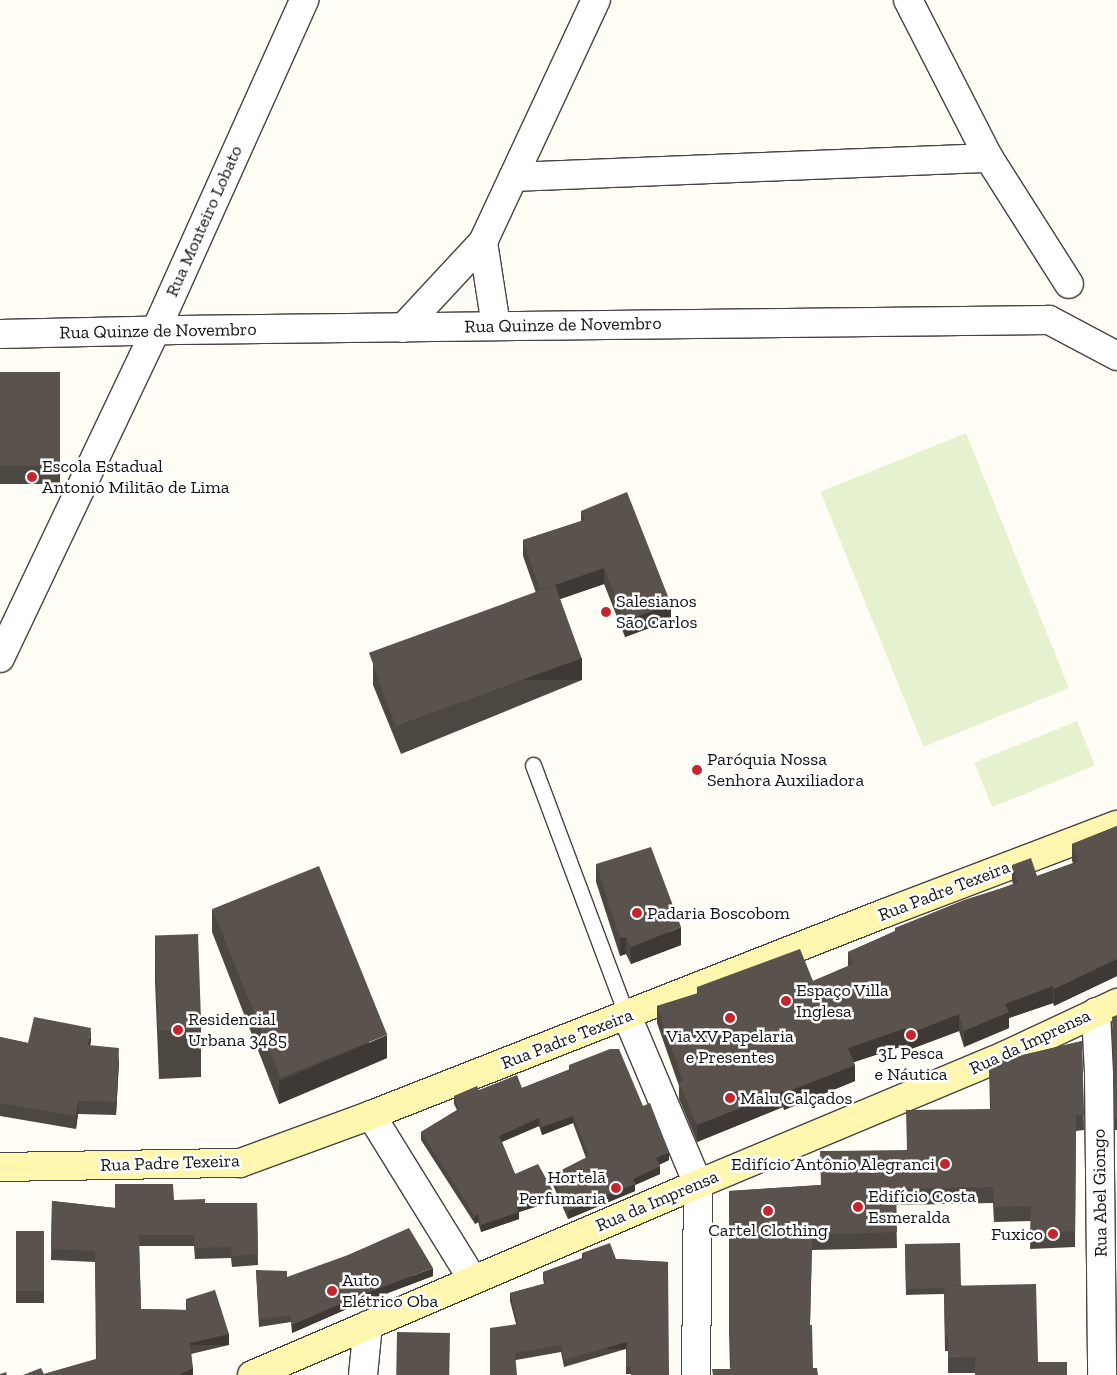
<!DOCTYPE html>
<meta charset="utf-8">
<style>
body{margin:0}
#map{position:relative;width:1117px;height:1375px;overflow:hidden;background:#fffdf5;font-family:"Zilla Slab",serif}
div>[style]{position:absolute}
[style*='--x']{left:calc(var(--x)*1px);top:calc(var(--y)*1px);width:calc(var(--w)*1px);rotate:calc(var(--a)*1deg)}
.pitch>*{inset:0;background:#e6f2cf;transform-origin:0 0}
.roads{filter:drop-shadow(1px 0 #444) drop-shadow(-1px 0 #444) drop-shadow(0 1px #444) drop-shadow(0 -1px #444)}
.lane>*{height:15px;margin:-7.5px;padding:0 7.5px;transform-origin:7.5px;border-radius:7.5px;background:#fff}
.street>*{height:28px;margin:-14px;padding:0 14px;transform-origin:14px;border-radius:14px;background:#fff}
.secondary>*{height:28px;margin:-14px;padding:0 14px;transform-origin:14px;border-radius:14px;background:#fff6b0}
.wall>*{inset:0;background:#4d4742;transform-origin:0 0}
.shaded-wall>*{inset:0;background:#3f3936;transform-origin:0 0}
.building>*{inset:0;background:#5a524d;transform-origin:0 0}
.dots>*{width:14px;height:14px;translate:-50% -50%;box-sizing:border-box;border:2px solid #fff;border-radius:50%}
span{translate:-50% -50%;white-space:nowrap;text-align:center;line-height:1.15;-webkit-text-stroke:5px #fff;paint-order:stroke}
.street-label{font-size:18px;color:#111}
.poi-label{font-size:18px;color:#111}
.left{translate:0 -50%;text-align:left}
.right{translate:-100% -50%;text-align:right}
</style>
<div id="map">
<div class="pitch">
<div style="left:966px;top:433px;width:275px;height:157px;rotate:68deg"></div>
<div style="left:1077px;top:721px;width:48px;height:111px;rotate:68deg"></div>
</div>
<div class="roads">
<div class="lane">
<div style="--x:533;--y:765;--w:268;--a:69.5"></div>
</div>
<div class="street">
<div style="--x:908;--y:0;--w:178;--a:62.9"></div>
<div style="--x:989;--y:158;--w:149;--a:57.6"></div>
<div style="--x:514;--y:177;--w:475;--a:-2.3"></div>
<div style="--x:483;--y:242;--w:85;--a:81.2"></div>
<div style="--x:403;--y:328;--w:117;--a:-47.1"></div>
<div style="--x:483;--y:242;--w:267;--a:-65"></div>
<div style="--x:0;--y:334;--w:178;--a:-1.3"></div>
<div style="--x:178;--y:330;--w:871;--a:-0.66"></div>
<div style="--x:1049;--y:320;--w:77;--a:27.9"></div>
<div style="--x:0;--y:658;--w:363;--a:-64.6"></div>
<div style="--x:156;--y:330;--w:362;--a:-65.8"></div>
<div style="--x:1096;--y:1012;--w:62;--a:87.2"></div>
<div style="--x:1099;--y:1074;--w:301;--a:89.4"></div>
<div style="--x:627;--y:1016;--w:182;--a:67.1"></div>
<div style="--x:698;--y:1184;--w:191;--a:90.6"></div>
<div style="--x:371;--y:1115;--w:194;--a:58.3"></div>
<div style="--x:363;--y:1375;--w:50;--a:-84.3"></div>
</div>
<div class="secondary">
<div style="--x:0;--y:1167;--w:240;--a:-1"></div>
<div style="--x:240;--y:1163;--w:140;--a:-20.1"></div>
<div style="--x:371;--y:1115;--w:552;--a:-21.45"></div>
<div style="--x:885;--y:913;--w:248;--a:-20.8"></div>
<div style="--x:252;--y:1375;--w:485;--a:-23.2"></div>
<div style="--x:698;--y:1184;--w:334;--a:-22.7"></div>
<div style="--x:1006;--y:1055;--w:123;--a:-25.1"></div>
</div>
</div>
<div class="wall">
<div style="left:0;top:372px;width:60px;height:112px"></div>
<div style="clip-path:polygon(581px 511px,671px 620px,625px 637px,604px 584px,560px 599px,582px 680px,401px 754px,373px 685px,373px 662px,536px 593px,523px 556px,523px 540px,581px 521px)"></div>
<div style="clip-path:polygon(1117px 826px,1117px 976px,1054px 1006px,1053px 1003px,1009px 1018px,1009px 1028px,964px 1047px,959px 1031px,908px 1050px,906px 1045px,854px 1062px,855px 1081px,784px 1110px,783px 1107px,697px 1142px,679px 1099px,679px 1086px,657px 1023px,657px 1006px,697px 994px,697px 987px,813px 981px,848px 966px,848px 952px,895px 931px,895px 928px,1013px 884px,1012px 881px,1012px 865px,1037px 876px,1073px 863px,1072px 861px,1072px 844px)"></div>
<div style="clip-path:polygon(596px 864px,681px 945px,631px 964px,626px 954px,620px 956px,596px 882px)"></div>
<div style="clip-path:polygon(212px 909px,387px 1058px,279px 1104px,212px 932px)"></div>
<div style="clip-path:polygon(155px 935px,201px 1029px,201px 1077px,159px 1079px,155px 982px)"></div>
<div style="clip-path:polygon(1117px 1015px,1117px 1130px,1115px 1130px,1112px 1029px)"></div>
<div style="clip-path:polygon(0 1037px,28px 1043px,91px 1040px,90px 1046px,119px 1061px,116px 1115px,78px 1114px,76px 1129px,0 1116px)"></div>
<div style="clip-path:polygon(1082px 1041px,1084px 1130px,1076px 1131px,1075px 1247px,1030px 1249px,1031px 1221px,994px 1222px,993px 1203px,896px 1205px,897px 1248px,812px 1250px,810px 1325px,730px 1369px,729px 1330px,729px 1191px,820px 1185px,906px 1150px,990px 1109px,989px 1063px)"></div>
<div style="clip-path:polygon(569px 1065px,643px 1106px,669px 1160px,659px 1165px,660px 1174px,635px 1185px,635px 1191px,568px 1219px,552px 1183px,552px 1175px,586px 1158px,573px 1123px,542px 1135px,539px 1126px,502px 1142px,515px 1174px,554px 1201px,519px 1212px,519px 1219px,481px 1232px,478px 1222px,475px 1224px,421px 1140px,421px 1132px,457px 1110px,454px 1104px,454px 1096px,479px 1090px,522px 1088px,569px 1070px)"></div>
<div style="clip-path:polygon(174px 1200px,205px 1203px,257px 1203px,258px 1265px,232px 1267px,231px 1258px,195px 1259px,194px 1246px,139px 1246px,141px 1309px,186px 1310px,186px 1299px,229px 1345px,191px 1354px,193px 1375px,44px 1374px,96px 1359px,95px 1262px,51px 1260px,52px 1201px,115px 1208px)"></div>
<div style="left:16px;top:1231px;width:28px;height:72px"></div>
<div style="clip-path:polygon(905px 1244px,961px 1285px,1038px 1362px,975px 1373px,948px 1373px,948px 1351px,945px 1351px,944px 1294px,906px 1295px)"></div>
<div style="clip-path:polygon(582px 1253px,616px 1259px,668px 1262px,631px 1374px,626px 1374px,626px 1349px,564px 1367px,561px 1352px,516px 1360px,490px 1375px,516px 1324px,510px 1301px,510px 1293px,544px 1284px,543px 1279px,543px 1272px,582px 1258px)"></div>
<div style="clip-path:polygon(256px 1270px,287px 1277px,433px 1276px,356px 1305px,292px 1333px,291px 1322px,259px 1327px)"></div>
</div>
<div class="shaded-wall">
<div style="clip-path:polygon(604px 568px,604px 584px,540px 606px,540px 590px)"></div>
<div style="clip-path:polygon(671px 604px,671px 620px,625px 637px,625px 621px)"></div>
<div style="left:582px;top:658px;width:22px;height:195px;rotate:90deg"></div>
<div style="clip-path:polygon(681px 927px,681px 945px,631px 964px,631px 947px)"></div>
<div style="clip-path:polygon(626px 937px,626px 954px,620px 956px,620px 938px)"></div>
<div style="clip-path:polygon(1117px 959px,1117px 976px,1054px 1006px,1054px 989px)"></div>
<div style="clip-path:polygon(1053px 986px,1053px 1003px,1009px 1018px,1009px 1028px,964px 1047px,964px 1031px,1005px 1004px)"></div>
<div style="clip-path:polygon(959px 1014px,959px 1031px,908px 1050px,908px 1034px)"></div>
<div style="clip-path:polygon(91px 1028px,91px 1040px,88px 1058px,88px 1045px)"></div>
<div style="clip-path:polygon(906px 1028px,906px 1045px,848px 1064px,848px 1048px)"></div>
<div style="clip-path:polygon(387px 1035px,387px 1058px,279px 1104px,279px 1081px)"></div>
<div style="clip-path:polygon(119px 1048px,119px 1061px,116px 1115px,116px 1102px)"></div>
<div style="clip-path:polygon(855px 1065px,855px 1081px,784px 1110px,784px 1093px)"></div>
<div style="clip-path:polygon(783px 1091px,783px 1107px,697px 1142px,697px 1125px)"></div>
<div style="clip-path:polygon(78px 1101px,78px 1114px,76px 1129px,76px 1116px)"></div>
<div style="clip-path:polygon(573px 1116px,573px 1123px,542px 1135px,542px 1127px)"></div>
<div style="clip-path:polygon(539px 1118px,539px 1126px,499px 1143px,499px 1136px)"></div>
<div style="clip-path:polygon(669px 1152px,669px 1160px,656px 1166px,656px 1158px)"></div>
<div style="clip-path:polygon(660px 1166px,660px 1174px,635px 1185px,635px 1191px,568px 1219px,568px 1211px)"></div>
<div style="clip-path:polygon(554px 1193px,554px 1201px,519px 1212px,519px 1219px,481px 1232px,481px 1225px,516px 1206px)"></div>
<div style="clip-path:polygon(478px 1214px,478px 1222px,475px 1224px,475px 1216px)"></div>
<div style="clip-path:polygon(433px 1268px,433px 1276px,356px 1305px,292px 1333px,292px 1325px,356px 1297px)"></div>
<div style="left:229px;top:1334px;width:11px;height:40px;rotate:90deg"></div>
<div style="left:627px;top:1342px;width:7px;height:66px;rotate:90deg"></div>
<div style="clip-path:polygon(193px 1368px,193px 1375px,178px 1375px)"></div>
</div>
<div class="building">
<div style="left:0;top:372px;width:60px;height:94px"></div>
<div style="clip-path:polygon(627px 492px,671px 604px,625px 621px,604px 568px,540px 590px,523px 540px,585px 520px,581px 511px)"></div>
<div style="left:555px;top:585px;width:78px;height:198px;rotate:70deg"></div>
<div style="clip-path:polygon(1117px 826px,1117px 959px,1054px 989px,1053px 986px,1005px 1004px,1009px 1012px,964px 1031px,959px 1014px,908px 1034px,906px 1028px,848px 1048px,855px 1065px,784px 1093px,783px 1091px,697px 1125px,679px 1083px,683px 1081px,657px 1006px,698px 993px,697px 987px,800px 949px,813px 981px,853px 964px,848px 952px,896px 931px,895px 928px,964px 900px,1018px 883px,1012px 865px,1031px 858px,1037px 876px,1078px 862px,1072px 844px)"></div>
<div style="clip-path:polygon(651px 847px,681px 927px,631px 947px,626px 937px,620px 938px,596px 864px)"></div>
<div style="left:319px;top:866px;width:182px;height:115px;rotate:68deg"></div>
<div style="left:198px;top:934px;width:95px;height:43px;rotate:88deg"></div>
<div style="clip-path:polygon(1117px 1015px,1117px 1118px,1115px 1118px,1112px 1017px)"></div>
<div style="clip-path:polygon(34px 1017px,91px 1028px,88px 1045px,119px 1048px,116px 1102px,78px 1101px,76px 1116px,0 1103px,0 1037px,28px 1043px)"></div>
<div style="clip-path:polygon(1082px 1041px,1084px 1115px,1076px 1115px,1075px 1231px,1030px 1234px,1031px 1206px,994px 1207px,993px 1187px,896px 1189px,897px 1232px,812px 1235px,810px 1325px,812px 1325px,813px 1368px,817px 1368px,818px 1375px,713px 1375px,712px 1369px,731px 1369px,729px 1314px,729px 1191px,821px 1185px,820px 1151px,907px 1150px,906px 1110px,991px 1109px,989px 1063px)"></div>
<div style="clip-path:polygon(610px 1049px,619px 1049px,643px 1106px,650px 1103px,669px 1152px,656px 1158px,660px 1166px,633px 1179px,635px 1184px,568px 1211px,552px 1175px,589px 1156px,573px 1116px,542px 1127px,539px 1118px,499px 1136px,515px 1174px,538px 1164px,554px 1193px,516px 1206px,519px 1212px,481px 1225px,478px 1214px,475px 1216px,421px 1132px,459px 1109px,454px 1096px,477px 1086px,479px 1090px,517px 1075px,522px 1088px,570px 1069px,569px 1065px)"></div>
<div style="clip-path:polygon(115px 1184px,173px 1184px,174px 1200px,205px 1199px,205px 1203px,257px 1203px,258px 1254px,232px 1256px,231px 1247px,195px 1248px,194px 1235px,139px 1235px,141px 1309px,188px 1310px,186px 1299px,215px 1290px,229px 1334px,190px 1343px,193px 1368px,178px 1375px,23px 1375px,41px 1368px,44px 1374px,97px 1359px,95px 1251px,51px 1249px,52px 1201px,115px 1208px)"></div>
<div style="clip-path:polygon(409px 1228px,433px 1268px,356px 1297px,292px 1325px,291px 1315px,259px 1319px,256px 1270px,287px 1271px,287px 1277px,348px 1255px)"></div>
<div style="left:16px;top:1231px;width:28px;height:60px"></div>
<div style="clip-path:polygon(610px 1243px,616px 1259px,668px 1262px,669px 1375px,631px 1375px,631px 1367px,626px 1367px,627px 1342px,564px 1360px,561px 1345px,515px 1353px,517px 1375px,490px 1375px,490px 1328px,518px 1324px,510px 1293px,546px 1283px,543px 1272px,585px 1258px,582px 1253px)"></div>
<div style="clip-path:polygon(960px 1243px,961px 1285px,944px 1286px,944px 1288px,906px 1289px,905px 1244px)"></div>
<div style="clip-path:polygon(1036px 1284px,1038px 1362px,1067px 1362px,1067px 1375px,975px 1375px,975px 1357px,948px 1358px,948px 1335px,945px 1335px,944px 1286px)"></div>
<div style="left:397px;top:1332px;width:53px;height:43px;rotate:1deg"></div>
<div style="clip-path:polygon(6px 1372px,7px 1375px,0 1375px,0 1374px)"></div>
</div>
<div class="dots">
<div style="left:32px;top:477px;background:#c4262e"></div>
<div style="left:606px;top:612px;background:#c4262e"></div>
<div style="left:697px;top:770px;background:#c4262e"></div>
<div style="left:637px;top:913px;background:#c4262e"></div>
<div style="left:786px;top:1001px;background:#c4262e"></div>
<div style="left:730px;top:1018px;background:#c4262e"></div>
<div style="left:178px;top:1030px;background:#c4262e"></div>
<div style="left:911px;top:1035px;background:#c4262e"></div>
<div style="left:730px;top:1098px;background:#c4262e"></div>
<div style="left:945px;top:1164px;background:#c4262e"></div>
<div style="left:616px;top:1188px;background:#c4262e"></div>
<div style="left:858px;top:1207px;background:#c4262e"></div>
<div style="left:768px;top:1211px;background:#c4262e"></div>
<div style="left:1053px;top:1234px;background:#c4262e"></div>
<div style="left:332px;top:1291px;background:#c4262e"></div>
</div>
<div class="street-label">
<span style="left:204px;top:221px;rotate:-66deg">Rua Monteiro Lobato</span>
<span style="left:563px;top:325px;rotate:-1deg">Rua Quinze de Novembro</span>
<span style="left:158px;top:331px;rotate:-1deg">Rua Quinze de Novembro</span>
<span style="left:944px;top:891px;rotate:-21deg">Rua Padre Texeira</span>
<span style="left:567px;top:1039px;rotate:-21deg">Rua Padre Texeira</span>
<span style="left:1030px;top:1042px;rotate:-25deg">Rua da Imprensa</span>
<span style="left:170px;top:1163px;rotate:-2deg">Rua Padre Texeira</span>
<span style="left:1100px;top:1193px;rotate:-91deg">Rua Abel Giongo</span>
<span style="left:657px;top:1201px;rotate:-23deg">Rua da Imprensa</span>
</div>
<div class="poi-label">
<span class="left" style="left:42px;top:477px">Escola Estadual<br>Antonio Militão de Lima</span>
<span class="left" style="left:616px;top:612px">Salesianos<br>São Carlos</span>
<span class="left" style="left:707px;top:770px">Paróquia Nossa<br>Senhora Auxiliadora</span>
<span class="left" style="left:647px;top:913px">Padaria Boscobom</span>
<span class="left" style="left:796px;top:1001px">Espaço Villa<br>Inglesa</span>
<span class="left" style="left:188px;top:1030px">Residencial<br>Urbana 3485</span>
<span style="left:730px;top:1047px">Via XV Papelaria<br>e Presentes</span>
<span style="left:911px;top:1064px">3L Pesca<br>e Náutica</span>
<span class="left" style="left:740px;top:1098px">Malu Calçados</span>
<span class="right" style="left:935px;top:1164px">Edifício Antônio Alegranci</span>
<span class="right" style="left:606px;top:1188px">Hortelã<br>Perfumaria</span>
<span class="left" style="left:868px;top:1207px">Edifício Costa<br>Esmeralda</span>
<span style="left:768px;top:1230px">Cartel Clothing</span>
<span class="right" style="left:1043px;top:1234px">Fuxico</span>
<span class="left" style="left:342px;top:1291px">Auto<br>Elétrico Oba</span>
</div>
</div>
